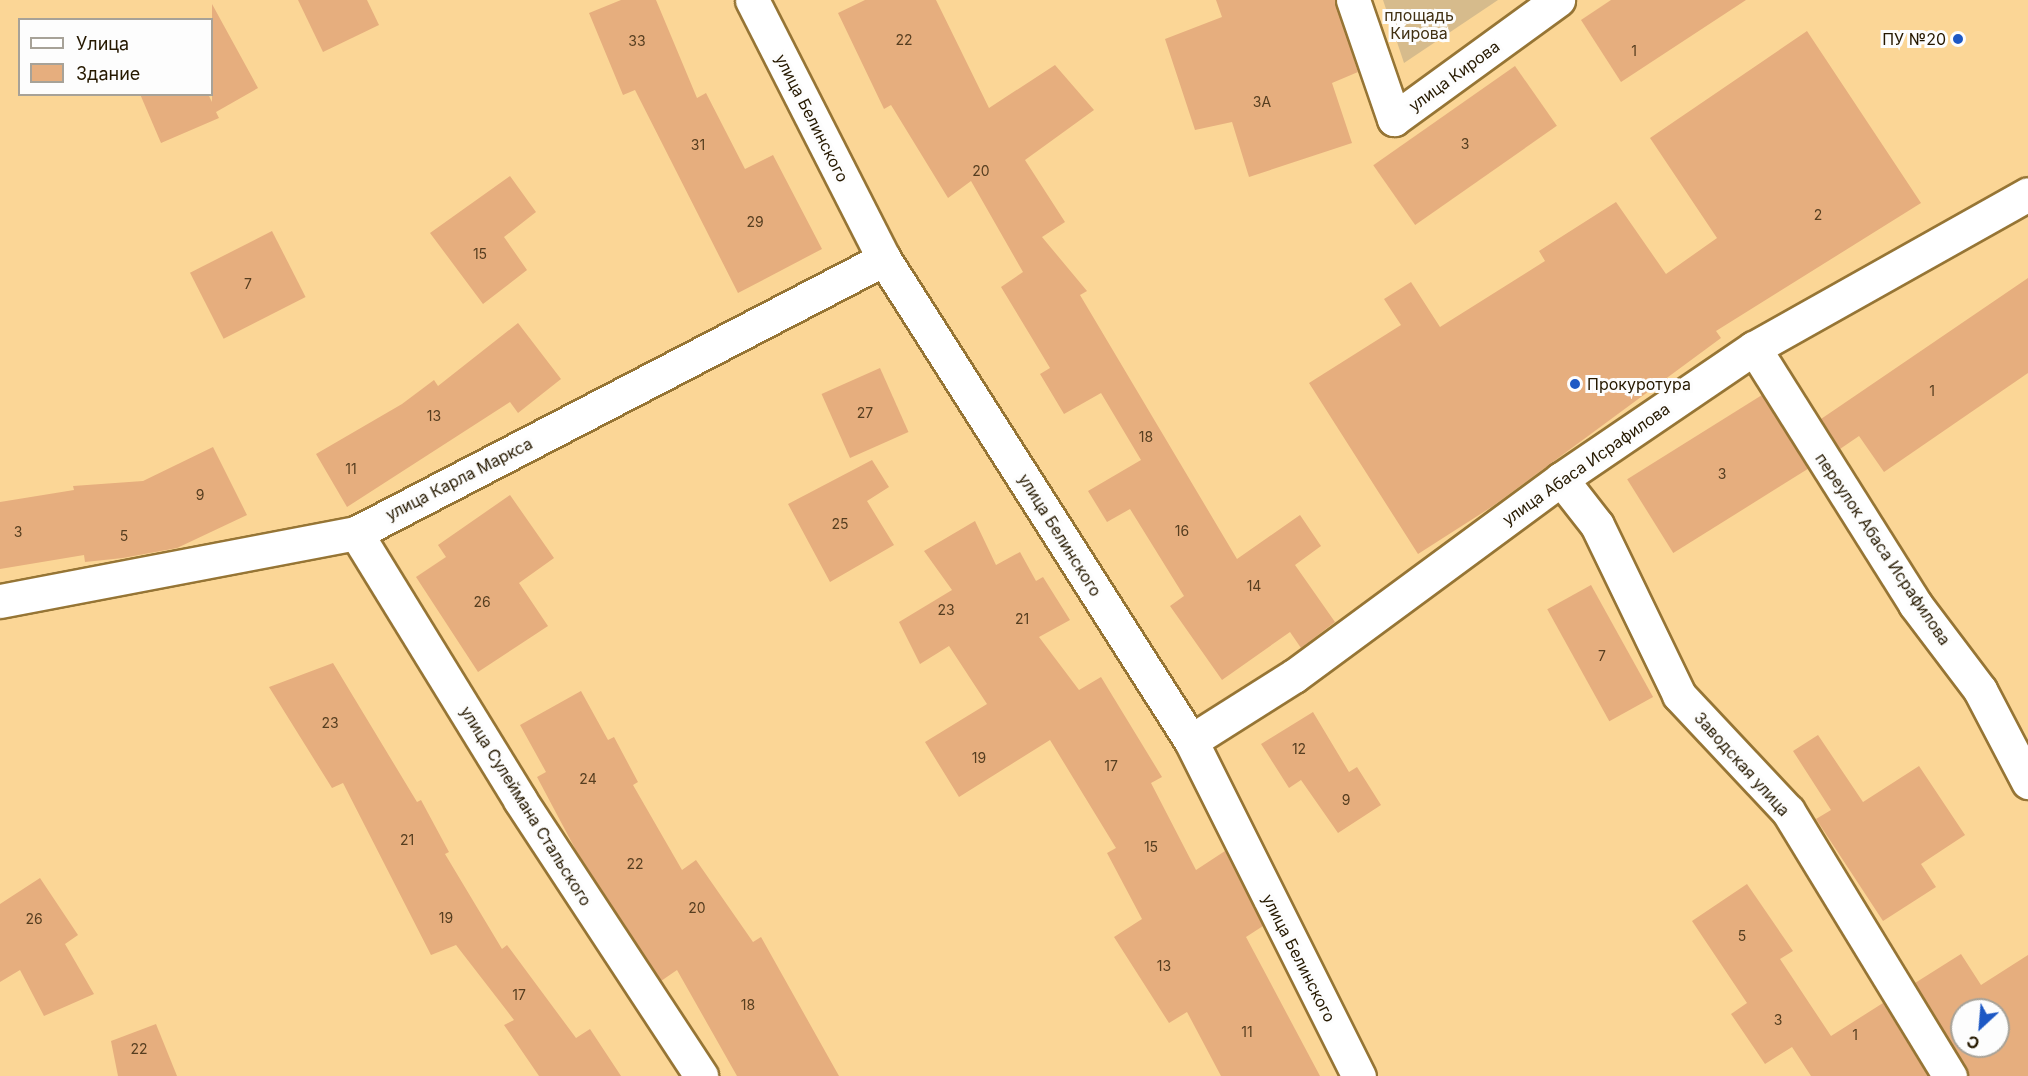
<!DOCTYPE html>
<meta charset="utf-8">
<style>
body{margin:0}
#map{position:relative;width:2028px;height:1076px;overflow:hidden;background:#fbd696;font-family:Inter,sans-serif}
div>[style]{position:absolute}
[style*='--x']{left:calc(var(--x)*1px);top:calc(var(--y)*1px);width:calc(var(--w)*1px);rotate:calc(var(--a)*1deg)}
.green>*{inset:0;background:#d6bb8c}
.building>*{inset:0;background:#e6ae7e;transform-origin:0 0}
.roads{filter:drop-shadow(2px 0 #967535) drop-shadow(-2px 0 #967535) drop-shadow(0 2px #967535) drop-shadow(0 -2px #967535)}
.street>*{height:33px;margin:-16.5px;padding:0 16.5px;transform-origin:16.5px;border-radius:16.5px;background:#fff}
.dots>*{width:16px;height:16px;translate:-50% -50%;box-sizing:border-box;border:3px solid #fdfdfd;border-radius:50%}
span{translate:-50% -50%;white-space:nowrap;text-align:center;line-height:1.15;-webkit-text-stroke:6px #fdfdfd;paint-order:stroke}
.number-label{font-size:14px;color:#563e20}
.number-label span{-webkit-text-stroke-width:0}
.park-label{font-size:16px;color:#423113}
.poi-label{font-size:16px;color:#261900}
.right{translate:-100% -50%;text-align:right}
.left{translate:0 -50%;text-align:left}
.street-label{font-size:16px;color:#261900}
.legend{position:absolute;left:18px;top:18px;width:195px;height:78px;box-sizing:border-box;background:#fdfdfd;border:2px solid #a7a298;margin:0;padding:8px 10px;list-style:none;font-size:18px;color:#261900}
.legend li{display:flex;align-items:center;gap:12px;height:30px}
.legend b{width:30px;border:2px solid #a7a298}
.north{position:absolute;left:1950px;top:998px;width:60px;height:60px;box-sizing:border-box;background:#fdfdfd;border:2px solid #a7a298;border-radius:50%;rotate:206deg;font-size:16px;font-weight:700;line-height:24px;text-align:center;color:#261900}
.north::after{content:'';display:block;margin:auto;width:21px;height:27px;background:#1d58c4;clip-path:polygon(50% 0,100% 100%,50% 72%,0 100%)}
</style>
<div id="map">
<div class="green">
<div style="clip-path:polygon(1383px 0,1498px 0,1404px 63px)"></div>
</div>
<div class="building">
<div style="clip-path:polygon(298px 0,367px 0,379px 25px,323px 52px)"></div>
<div style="clip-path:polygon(621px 0,656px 0,697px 98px,706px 93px,745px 169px,773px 155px,822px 249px,738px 293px,635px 90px,623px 95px,589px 13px)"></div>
<div style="clip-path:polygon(865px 0,936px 0,989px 108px,1055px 65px,1094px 110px,1025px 160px,1065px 222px,1042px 237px,1087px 291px,1080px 295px,1237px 559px,1300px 515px,1321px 546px,1295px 565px,1335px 622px,1301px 648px,1290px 632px,1222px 680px,1170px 606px,1184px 596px,1130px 509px,1107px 522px,1088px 491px,1141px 460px,1101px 393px,1064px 414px,1040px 374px,1050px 368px,1001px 287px,1023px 272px,971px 181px,948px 198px,891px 105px,884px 109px,838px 13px)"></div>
<div style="clip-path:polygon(1216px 0,1335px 0,1358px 72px,1332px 83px,1352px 143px,1249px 177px,1232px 122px,1195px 130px,1165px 39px,1222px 17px)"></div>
<div style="clip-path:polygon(1611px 0,1746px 0,1621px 82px,1581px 20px)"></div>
<div style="clip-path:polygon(212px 4px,258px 88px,216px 112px,219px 118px,161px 143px,140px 94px,208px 94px,212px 102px)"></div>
<div style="clip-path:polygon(1807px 31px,1921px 203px,1716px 331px,1721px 338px,1493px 506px,1418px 554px,1309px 383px,1401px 325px,1384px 299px,1411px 282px,1440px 327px,1545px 261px,1539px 251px,1616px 202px,1666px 274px,1717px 238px,1650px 138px)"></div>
<div style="left:1515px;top:66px;width:73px;height:173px;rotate:55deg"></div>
<div style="clip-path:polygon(510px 176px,536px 212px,504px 237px,527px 270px,483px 304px,430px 233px)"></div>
<div style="left:272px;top:231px;width:74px;height:92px;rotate:63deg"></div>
<div style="clip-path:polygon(2028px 278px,2028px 373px,1884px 472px,1859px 436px,1840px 449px,1821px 419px)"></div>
<div style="clip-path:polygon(518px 323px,561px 379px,518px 413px,510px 402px,347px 507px,316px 454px,402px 404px,434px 380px,438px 386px)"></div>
<div style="left:880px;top:368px;width:70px;height:64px;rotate:66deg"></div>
<div style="left:1762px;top:395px;width:87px;height:159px;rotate:58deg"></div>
<div style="clip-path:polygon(213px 447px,247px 515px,177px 548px,123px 558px,85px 562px,84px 555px,0 569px,0 502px,74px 490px,73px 486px,143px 481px)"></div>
<div style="clip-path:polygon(872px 460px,889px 487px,867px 501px,894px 545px,830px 582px,788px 504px)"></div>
<div style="clip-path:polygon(510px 495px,554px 558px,519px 583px,548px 626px,478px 672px,416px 577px,446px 557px,438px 545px)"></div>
<div style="clip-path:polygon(975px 521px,996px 565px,1020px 552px,1036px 581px,1043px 577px,1070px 620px,1039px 637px,1079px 690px,1101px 677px,1162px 777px,1151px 783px,1196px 870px,1225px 851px,1263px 926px,1246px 937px,1320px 1076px,1221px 1076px,1187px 1012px,1169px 1023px,1114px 937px,1142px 919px,1107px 853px,1116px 848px,1050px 740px,959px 797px,925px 742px,987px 704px,949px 646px,920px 664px,899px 622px,952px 590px,924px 551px)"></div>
<div style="left:1591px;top:585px;width:128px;height:50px;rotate:61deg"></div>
<div style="clip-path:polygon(333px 663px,417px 802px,421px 800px,449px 852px,445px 854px,502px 949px,507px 945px,576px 1038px,590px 1029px,621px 1076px,539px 1076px,504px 1025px,514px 1020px,456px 945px,431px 955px,343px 783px,332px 788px,269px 687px)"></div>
<div style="clip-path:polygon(581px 691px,608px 740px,614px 737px,638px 782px,633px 785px,682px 870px,696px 860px,753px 942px,761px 937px,839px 1076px,737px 1076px,677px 970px,661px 981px,579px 856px,537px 777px,546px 772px,520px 725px)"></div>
<div style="clip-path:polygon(1313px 712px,1349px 772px,1357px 767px,1381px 805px,1338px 833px,1301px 780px,1289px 788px,1261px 744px)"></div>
<div style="clip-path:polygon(1818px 735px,1863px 802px,1919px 766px,1965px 835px,1921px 864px,1936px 887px,1883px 921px,1816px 819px,1831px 810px,1793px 751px)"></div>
<div style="clip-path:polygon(40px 878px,78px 935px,65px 944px,94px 994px,44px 1016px,20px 970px,0 982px,0 904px)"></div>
<div style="clip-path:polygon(1747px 884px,1793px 951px,1780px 959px,1831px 1036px,1883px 1003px,1928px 1076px,1811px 1076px,1792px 1047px,1765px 1064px,1731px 1014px,1747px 1003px,1692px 921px)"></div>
<div style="clip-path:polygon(evenodd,1961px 954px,1981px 985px,2028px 955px,2028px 1076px,1969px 1076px,1915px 983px,1961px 954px,1962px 1010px,1998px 1010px,1998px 1046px,1962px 1046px,1962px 1010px)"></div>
<div style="clip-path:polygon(156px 1024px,177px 1076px,118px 1076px,111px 1041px)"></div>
</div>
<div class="roads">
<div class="street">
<div style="--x:752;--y:0;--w:291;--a:63"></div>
<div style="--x:884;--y:259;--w:571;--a:57.51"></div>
<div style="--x:1191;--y:741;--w:375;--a:63.4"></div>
<div style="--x:1353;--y:0;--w:126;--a:71"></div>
<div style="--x:1394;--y:119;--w:203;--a:-36"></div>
<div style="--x:1754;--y:348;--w:302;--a:57.8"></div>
<div style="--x:1915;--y:604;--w:108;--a:52.9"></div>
<div style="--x:1980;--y:690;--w:104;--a:62.4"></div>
<div style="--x:1561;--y:479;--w:58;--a:52"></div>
<div style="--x:1597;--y:525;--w:189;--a:64.2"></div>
<div style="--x:1679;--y:695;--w:159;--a:46.8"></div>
<div style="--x:1788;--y:811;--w:311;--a:58.6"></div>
<div style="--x:356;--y:533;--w:313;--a:58.4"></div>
<div style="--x:520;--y:800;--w:330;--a:56.7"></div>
<div style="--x:0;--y:601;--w:362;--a:-10.8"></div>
<div style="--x:356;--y:533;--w:595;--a:-27.43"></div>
<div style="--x:1191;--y:741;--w:122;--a:-32.3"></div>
<div style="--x:1294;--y:676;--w:332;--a:-36.4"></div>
<div style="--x:1561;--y:479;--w:233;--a:-34.2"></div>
<div style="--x:1754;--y:348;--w:314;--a:-29.3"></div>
</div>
</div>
<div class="dots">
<div style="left:1958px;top:39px;background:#1d58c4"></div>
<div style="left:1575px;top:384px;background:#1d58c4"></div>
</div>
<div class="number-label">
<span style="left:904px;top:40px">22</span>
<span style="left:637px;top:41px">33</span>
<span style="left:1634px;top:51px">1</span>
<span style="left:1262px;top:102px">3А</span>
<span style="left:1465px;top:144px">3</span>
<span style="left:698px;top:145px">31</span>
<span style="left:981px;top:171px">20</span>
<span style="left:1818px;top:215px">2</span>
<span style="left:755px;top:222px">29</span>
<span style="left:480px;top:254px">15</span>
<span style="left:248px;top:284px">7</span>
<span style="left:1932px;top:391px">1</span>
<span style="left:865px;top:413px">27</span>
<span style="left:434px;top:416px">13</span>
<span style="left:1146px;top:437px">18</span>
<span style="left:351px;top:469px">11</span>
<span style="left:1722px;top:474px">3</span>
<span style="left:200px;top:495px">9</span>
<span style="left:840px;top:524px">25</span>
<span style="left:1182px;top:531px">16</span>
<span style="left:18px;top:532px">3</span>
<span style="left:124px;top:536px">5</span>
<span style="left:1254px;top:586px">14</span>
<span style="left:482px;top:602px">26</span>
<span style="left:946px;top:610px">23</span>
<span style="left:1022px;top:619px">21</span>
<span style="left:1602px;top:656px">7</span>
<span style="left:330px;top:723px">23</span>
<span style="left:1299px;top:749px">12</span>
<span style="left:979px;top:758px">19</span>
<span style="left:1111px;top:766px">17</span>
<span style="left:588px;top:779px">24</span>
<span style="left:1346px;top:800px">9</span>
<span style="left:407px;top:840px">21</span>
<span style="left:1151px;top:847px">15</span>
<span style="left:635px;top:864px">22</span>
<span style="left:697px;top:908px">20</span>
<span style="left:446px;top:918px">19</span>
<span style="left:34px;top:919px">26</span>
<span style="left:1742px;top:936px">5</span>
<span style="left:1164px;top:966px">13</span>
<span style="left:519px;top:995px">17</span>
<span style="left:748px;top:1005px">18</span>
<span style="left:1778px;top:1020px">3</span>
<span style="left:1247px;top:1032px">11</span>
<span style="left:1855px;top:1035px">1</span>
<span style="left:139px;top:1049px">22</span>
</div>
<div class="park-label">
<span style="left:1419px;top:24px">площадь<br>Кирова</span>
</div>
<div class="poi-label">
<span class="right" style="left:1946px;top:39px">ПУ №20</span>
<span class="left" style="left:1587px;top:384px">Прокуротура</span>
</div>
<div class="street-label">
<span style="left:1454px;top:76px;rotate:-36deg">улица Кирова</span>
<span style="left:812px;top:118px;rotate:63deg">улица Белинского</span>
<span style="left:1586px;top:464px;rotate:-35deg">улица Абаса Исрафилова</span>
<span style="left:459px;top:479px;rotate:-27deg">улица Карла Маркса</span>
<span style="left:1060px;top:535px;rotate:58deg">улица Белинского</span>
<span style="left:1883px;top:549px;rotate:56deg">переулок Абаса Исрафилова</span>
<span style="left:1742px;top:764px;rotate:48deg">Заводская улица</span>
<span style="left:526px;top:806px;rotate:58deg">улица Сулеймана Стальского</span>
<span style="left:1299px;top:958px;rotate:63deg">улица Белинского</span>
</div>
<ul class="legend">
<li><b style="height:8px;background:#fff"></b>Улица</li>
<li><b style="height:16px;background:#e6ae7e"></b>Здание</li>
</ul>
<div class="north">С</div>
</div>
